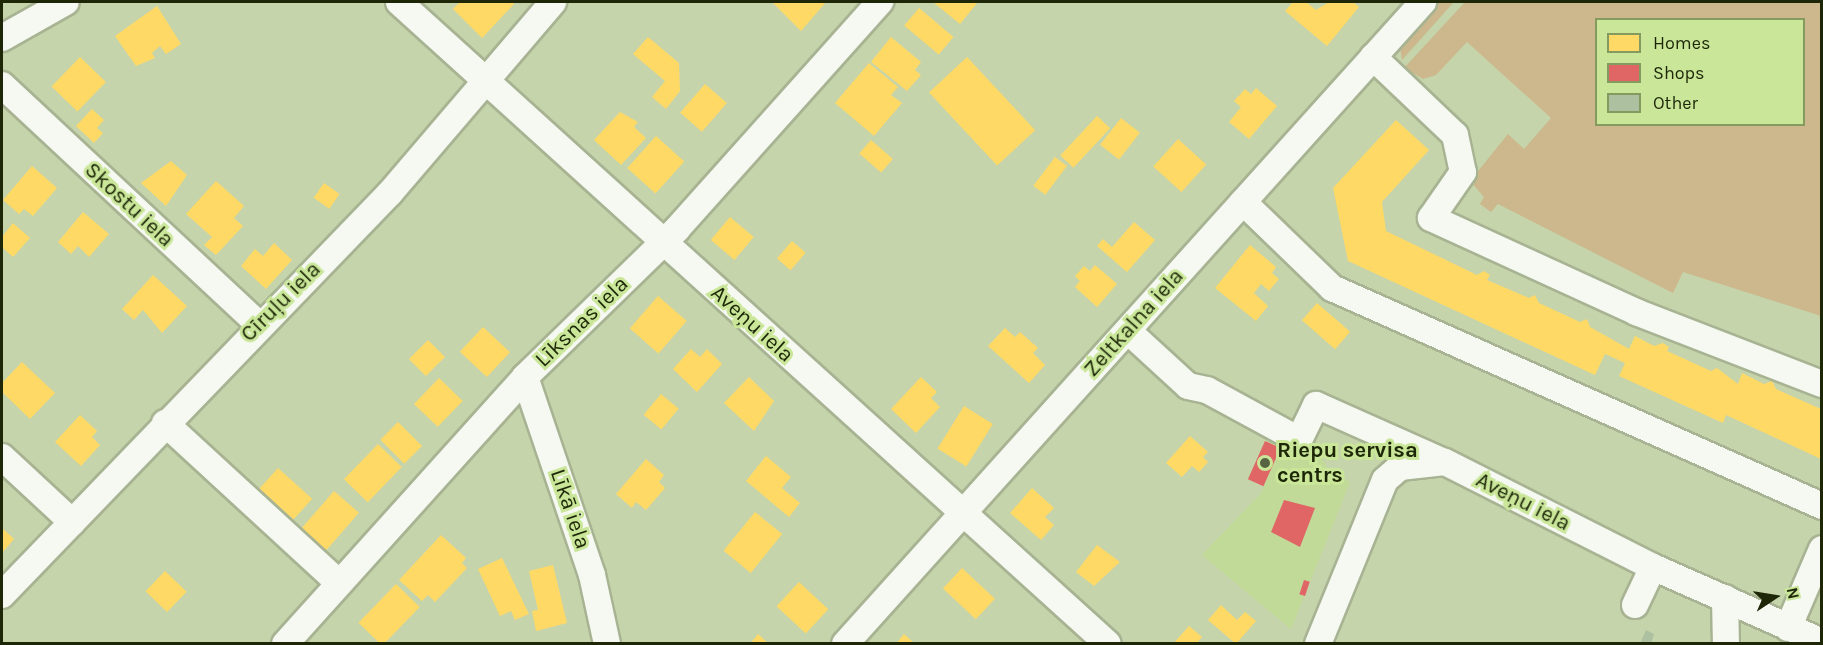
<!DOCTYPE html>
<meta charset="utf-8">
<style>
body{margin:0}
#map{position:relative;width:1823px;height:645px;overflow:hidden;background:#c5d4aa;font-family:Karla,sans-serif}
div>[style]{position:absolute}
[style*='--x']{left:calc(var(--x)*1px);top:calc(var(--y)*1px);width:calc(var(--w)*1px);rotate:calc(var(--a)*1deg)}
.built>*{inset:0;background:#c2da98}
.green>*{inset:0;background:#ccb88c}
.homes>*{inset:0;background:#ffd966;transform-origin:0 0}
.shops>*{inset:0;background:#e06666;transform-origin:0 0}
.building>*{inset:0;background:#adc1a1}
.roads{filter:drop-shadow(2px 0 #a7b392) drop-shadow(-2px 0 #a7b392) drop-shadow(0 2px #a7b392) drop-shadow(0 -2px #a7b392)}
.minor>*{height:26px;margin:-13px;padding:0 13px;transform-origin:13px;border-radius:13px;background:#f6f9f2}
.dots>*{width:16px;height:16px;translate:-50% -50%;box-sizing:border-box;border:3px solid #c9e699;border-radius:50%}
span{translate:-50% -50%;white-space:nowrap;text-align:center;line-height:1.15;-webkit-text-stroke:6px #c9e699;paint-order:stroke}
.street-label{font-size:22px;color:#1d2708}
.poi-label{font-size:22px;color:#1d2708;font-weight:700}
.left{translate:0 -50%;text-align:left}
.frame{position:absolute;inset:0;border:3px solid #1d2708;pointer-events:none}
.legend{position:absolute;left:1595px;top:18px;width:210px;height:108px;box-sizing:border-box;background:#c9e699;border:2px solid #849a5f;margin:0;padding:8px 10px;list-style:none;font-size:18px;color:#1d2708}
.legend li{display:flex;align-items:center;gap:12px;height:30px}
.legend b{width:30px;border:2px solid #849a5f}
.north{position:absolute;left:1745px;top:567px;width:60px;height:60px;-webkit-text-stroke:4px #c9e699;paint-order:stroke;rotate:78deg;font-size:16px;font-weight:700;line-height:24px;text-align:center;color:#1d2708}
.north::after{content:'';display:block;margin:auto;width:21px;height:27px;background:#1d2708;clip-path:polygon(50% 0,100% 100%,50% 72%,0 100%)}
</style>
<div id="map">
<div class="built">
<div style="clip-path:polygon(1265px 441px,1320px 454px,1329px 471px,1350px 482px,1310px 582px,1304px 580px,1299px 594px,1304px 596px,1291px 629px,1202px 555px,1261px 493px,1264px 486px,1248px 479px)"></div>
</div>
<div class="green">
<div style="clip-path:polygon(1438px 2px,1454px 2px,1402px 60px,1400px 46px)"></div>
<div style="clip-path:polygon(evenodd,1465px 2px,1821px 2px,1821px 316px,1683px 272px,1673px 293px,1498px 204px,1491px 212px,1480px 204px,1484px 197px,1470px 181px,1508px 134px,1524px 149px,1551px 118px,1467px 42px,1436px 75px,1423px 79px,1404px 68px,1465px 2px,1596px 20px,1804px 20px,1804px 124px,1596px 124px,1596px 20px)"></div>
</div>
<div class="homes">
<div style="clip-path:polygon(460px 2px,512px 2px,514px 4px,482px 38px,453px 9px)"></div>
<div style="clip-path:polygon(772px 2px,826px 2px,801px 31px)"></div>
<div style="clip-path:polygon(933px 2px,978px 2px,960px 24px)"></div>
<div style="clip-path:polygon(1293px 2px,1306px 2px,1316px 10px,1329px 2px,1353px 2px,1359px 7px,1327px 46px,1285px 11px)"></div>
<div style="clip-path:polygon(157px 6px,181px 44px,166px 54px,160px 46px,152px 53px,155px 58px,136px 66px,115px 36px)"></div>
<div style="left:919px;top:8px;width:45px;height:23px;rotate:40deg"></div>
<div style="clip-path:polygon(648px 37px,679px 63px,680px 91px,666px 109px,652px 97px,665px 81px,633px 54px)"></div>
<div style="clip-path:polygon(891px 37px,921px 62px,915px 70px,921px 75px,907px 91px,871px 62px)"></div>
<div style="left:80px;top:57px;width:36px;height:41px;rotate:44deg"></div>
<div style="left:967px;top:57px;width:100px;height:52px;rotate:47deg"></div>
<div style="clip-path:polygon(869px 63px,898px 87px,891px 95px,902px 103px,874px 136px,835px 103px)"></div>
<div style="left:705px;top:84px;width:29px;height:38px;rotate:41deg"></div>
<div style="clip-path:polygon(1256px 88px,1277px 106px,1249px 139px,1229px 122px,1241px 107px,1234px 101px,1245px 89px,1251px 94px)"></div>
<div style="clip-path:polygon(92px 109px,104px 120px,97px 128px,103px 133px,94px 143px,76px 126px)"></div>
<div style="clip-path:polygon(620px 112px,638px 122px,634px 127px,646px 138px,621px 165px,594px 140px)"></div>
<div style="left:1097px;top:116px;width:18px;height:54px;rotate:43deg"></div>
<div style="left:1121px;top:118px;width:24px;height:34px;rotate:38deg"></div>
<div style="clip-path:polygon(1396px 120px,1429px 150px,1382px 202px,1386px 231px,1477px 275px,1484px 271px,1490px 275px,1487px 280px,1529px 298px,1535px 295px,1539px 303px,1580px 322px,1587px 319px,1590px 327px,1629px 349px,1635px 336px,1654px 346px,1663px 343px,1669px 347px,1667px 351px,1711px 371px,1717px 368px,1738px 384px,1742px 373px,1764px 384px,1772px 381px,1776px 389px,1821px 409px,1821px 459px,1726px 415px,1723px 423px,1619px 376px,1625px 363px,1605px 354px,1595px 375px,1348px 261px,1333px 188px)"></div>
<div style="left:656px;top:136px;width:38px;height:43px;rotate:42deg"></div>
<div style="left:1178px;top:139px;width:38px;height:37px;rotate:42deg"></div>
<div style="left:871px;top:140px;width:29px;height:18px;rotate:41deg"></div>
<div style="left:1055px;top:157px;width:15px;height:36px;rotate:37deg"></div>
<div style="clip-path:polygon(171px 161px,187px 175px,166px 206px,141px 183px)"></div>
<div style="clip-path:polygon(32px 166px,57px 188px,33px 216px,24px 209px,19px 214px,3px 200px)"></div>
<div style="clip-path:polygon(216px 181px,244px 206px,234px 218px,243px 226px,216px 255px,204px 245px,212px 237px,186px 214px)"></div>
<div style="left:324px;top:183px;width:19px;height:18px;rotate:35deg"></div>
<div style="clip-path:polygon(83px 212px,109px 234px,89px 257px,78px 246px,71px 254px,58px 242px)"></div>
<div style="left:730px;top:217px;width:31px;height:30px;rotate:40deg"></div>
<div style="clip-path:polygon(1134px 222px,1155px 240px,1127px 272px,1097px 246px,1103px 239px,1112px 247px)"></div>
<div style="clip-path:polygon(13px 223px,30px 238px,13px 257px,2px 247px,2px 237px)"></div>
<div style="left:792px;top:241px;width:18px;height:23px;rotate:41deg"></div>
<div style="clip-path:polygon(274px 243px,292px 260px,266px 289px,241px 266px,255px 249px,263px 256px)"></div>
<div style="clip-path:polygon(1250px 245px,1276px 267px,1272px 273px,1279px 279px,1269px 291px,1261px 284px,1254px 293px,1268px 306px,1256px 321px,1215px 288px)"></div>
<div style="clip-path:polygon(1095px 265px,1117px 284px,1097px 307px,1075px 287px,1080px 281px,1075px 276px,1084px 266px,1090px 271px)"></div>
<div style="clip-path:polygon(153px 275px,187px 306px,162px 333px,143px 310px,134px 320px,122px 309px)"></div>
<div style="left:658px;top:296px;width:38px;height:43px;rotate:41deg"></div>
<div style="left:1317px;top:303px;width:44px;height:23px;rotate:41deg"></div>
<div style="left:483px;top:327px;width:37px;height:34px;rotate:43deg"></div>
<div style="clip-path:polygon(1005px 328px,1015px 337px,1020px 332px,1038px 348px,1033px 353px,1045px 365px,1029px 383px,988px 346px)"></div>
<div style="left:428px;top:340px;width:24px;height:27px;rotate:45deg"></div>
<div style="clip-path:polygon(691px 349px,700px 357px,707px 349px,722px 364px,697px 392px,673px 369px)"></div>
<div style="clip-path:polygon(22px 362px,55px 393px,30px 419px,2px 392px,2px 383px)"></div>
<div style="clip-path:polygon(749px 377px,774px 401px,754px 431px,724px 403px)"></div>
<div style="clip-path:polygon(921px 377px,937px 392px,931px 398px,940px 407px,916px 433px,891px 409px)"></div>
<div style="left:439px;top:378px;width:33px;height:36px;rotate:44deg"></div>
<div style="left:661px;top:394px;width:23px;height:27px;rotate:40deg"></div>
<div style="left:964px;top:406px;width:34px;height:50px;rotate:32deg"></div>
<div style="clip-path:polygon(80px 415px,97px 431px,92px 437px,100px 445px,81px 466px,55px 442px)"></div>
<div style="left:398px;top:422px;width:34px;height:25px;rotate:45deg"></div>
<div style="clip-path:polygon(1190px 436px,1208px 452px,1203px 457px,1208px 462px,1199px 472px,1192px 466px,1182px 477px,1166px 463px)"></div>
<div style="left:378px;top:444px;width:33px;height:49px;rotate:44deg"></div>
<div style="clip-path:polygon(766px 456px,791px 477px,782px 488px,800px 503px,789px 517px,746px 481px)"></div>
<div style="clip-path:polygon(646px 459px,664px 475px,659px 482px,665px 488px,646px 510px,636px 502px,632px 508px,616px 494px)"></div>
<div style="left:278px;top:468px;width:46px;height:28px;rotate:42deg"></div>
<div style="clip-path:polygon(1032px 488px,1054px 508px,1045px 517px,1054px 525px,1041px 540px,1010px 513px)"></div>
<div style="left:334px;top:491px;width:33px;height:50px;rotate:41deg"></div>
<div style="left:755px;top:512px;width:35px;height:50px;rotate:39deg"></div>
<div style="clip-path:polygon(2px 528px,14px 539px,2px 553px)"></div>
<div style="clip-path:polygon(441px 535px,466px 558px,462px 563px,467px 568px,435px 602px,428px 595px,422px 601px,399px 580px)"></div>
<div style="clip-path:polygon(1097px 545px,1120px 562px,1094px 586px,1076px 572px)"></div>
<div style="clip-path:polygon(502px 558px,529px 614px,515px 620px,511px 611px,500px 616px,478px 569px)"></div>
<div style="clip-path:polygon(553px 565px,567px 623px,536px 631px,532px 611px,538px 610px,529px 571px)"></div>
<div style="left:962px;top:568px;width:45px;height:28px;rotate:43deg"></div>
<div style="left:165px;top:571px;width:30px;height:28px;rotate:44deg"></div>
<div style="left:799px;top:582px;width:40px;height:33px;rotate:43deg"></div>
<div style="left:396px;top:584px;width:33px;height:54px;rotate:44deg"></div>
<div style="clip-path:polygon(1221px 605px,1237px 620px,1245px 612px,1256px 621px,1236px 644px,1208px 620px)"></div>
<div style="clip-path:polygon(1189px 626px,1202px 637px,1196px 644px,1173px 644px)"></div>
<div style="clip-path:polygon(758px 634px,769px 644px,750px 644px)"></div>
<div style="clip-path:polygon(904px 634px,915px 644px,896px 644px)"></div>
</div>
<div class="shops">
<div style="left:1265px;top:441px;width:17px;height:42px;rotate:24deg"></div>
<div style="clip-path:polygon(1284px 500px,1315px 508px,1300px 547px,1271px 532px)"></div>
<div style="left:1304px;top:580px;width:6px;height:15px;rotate:18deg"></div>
</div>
<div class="building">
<div style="clip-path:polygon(1646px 630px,1654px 634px,1651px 644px,1640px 644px)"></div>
</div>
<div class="roads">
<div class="minor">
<div style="--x:399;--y:2;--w:956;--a:42.16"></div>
<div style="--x:2;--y:38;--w:73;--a:-29.4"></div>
<div style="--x:1373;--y:57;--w:113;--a:43.6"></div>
<div style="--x:1455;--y:135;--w:38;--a:78"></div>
<div style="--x:1463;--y:172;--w:56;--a:124.8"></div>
<div style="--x:1431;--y:218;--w:226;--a:24.6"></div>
<div style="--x:1636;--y:312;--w:199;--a:21.2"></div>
<div style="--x:2;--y:85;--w:350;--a:43"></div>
<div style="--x:1243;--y:202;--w:124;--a:44"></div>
<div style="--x:1332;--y:288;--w:536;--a:23.98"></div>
<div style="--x:1128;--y:331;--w:81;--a:42.5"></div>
<div style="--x:1188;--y:386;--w:19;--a:12"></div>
<div style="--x:1207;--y:390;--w:105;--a:28.5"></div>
<div style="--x:1299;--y:440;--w:39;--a:-64"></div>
<div style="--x:1316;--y:405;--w:138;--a:24"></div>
<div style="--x:525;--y:377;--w:209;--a:71.3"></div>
<div style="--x:592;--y:575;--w:71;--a:77.7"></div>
<div style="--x:165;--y:423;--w:235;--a:42.6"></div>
<div style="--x:2;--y:457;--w:96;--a:42.9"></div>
<div style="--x:2;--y:595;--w:559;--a:-46.02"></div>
<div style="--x:390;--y:193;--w:251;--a:-49.5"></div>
<div style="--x:1725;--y:598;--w:46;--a:88.8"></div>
<div style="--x:1635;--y:605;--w:42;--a:-64.7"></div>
<div style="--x:1788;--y:628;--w:86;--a:-66.7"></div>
<div style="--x:285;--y:644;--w:359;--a:-48"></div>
<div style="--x:525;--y:377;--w:212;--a:-44.2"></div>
<div style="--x:677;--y:229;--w:305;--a:-48.2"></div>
<div style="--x:845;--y:644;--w:864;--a:-48"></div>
<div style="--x:1318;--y:644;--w:177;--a:-67.8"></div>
<div style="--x:1385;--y:480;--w:20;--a:-41"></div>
<div style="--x:1400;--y:467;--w:45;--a:-6.3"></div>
<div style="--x:1445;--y:462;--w:233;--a:26.8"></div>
<div style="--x:1653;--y:567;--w:185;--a:23.9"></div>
</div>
</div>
<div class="dots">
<div style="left:1265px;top:463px;background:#586441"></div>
</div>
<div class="street-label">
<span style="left:129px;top:205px;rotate:43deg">Skostu iela</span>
<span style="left:281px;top:302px;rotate:-45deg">Cīruļu iela</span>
<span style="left:582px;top:322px;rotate:-44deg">Līksnas iela</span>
<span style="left:1134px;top:323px;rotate:-48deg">Zeltkalna iela</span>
<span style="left:752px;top:324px;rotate:42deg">Aveņu iela</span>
<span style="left:1523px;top:502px;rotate:27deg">Aveņu iela</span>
<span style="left:570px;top:509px;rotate:71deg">Līkā iela</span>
</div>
<div class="poi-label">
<span class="left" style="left:1277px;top:463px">Riepu servisa<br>centrs</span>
</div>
<div class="frame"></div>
<ul class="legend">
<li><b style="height:16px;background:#ffd966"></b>Homes</li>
<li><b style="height:16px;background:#e06666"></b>Shops</li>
<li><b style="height:16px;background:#adc1a1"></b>Other</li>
</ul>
<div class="north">N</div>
</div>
